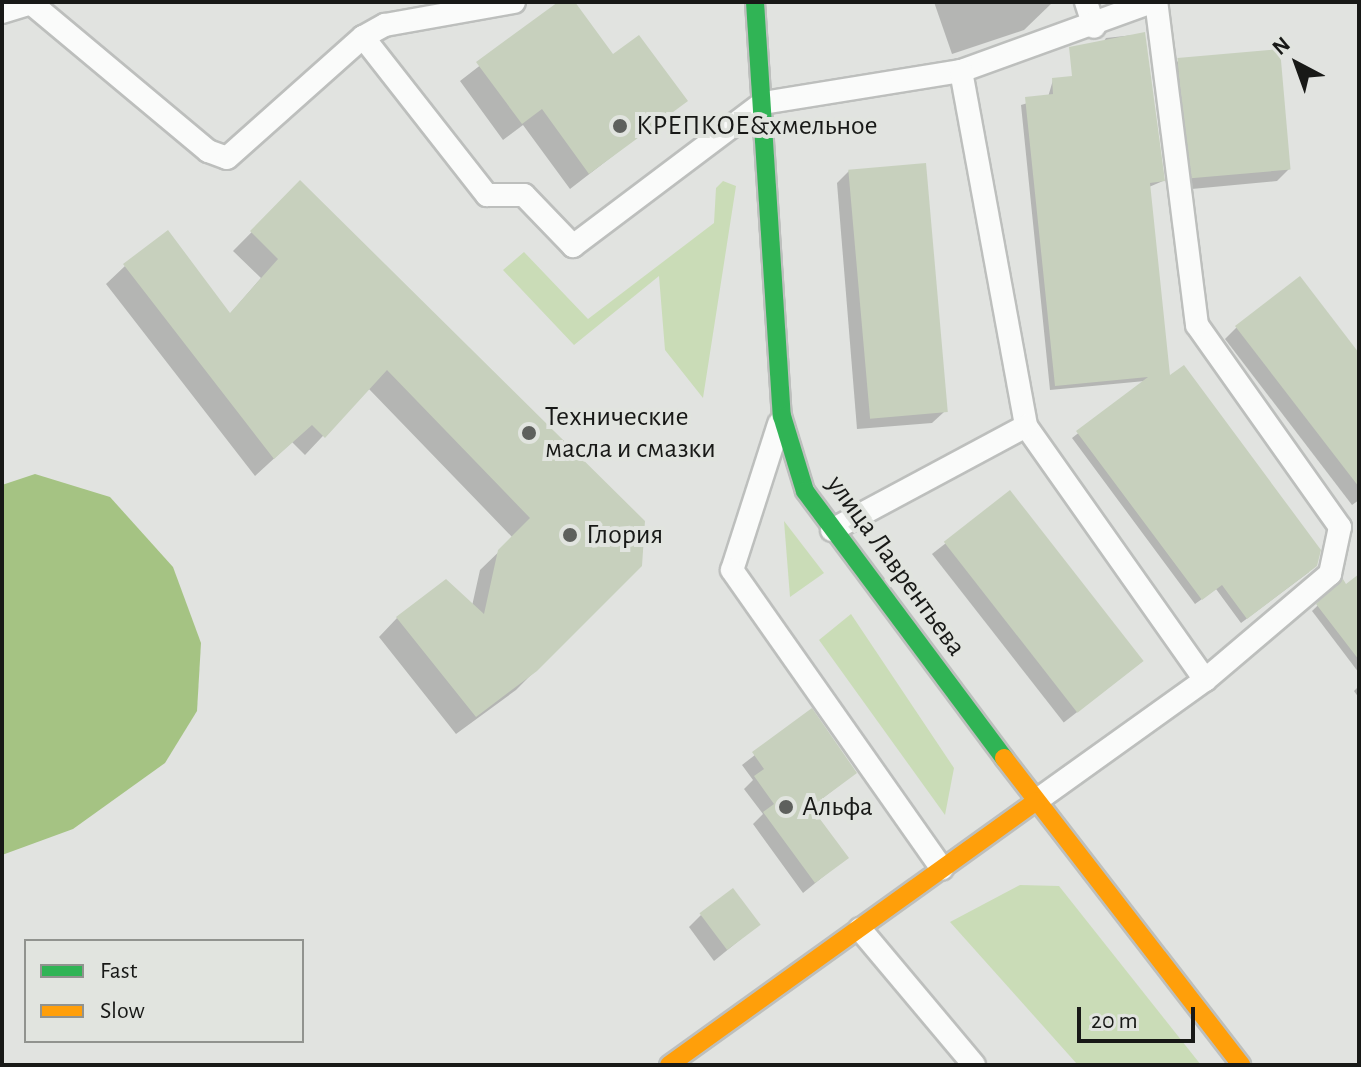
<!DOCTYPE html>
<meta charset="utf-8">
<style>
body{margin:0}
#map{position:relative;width:1361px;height:1067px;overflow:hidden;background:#e1e3e0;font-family:"Alegreya Sans",sans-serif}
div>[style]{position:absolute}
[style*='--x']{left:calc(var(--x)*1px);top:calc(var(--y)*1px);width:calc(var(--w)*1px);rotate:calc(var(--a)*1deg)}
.green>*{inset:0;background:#cadcb7}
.water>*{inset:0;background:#a5c383}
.shadow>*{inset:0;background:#0003;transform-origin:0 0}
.building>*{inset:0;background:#c7d0bd;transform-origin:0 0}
.roads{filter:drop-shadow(2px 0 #bdbfbd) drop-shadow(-2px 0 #bdbfbd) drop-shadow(0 2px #bdbfbd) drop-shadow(0 -2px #bdbfbd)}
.lane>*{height:22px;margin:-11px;padding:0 11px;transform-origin:11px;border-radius:11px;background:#fafbfa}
.fast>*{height:18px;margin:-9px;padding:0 9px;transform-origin:9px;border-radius:9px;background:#30b455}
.slow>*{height:18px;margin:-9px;padding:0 9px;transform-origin:9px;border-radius:9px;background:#ff9f0a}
.dots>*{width:22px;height:22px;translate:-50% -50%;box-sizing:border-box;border:4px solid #e1e4df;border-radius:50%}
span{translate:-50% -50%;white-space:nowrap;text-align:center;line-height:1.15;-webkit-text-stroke:8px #e1e4df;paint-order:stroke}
.poi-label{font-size:28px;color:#181917}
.left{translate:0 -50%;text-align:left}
.street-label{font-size:28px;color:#181917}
.frame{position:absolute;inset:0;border:4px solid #181917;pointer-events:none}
.legend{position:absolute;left:24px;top:939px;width:280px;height:104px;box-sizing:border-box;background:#e1e4df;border:2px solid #91938f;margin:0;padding:10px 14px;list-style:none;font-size:24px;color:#181917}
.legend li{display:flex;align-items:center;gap:16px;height:40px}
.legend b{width:40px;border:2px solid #91938f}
.north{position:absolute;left:1257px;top:24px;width:80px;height:80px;-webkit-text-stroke:6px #e1e4df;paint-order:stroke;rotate:319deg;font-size:22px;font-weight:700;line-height:32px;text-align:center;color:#181917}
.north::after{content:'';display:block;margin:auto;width:28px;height:36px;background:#181917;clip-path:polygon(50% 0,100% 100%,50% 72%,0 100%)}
.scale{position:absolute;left:1077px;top:1007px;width:118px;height:36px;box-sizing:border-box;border:4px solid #181917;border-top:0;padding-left:10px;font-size:24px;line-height:28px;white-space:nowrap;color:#181917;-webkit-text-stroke:6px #e1e4df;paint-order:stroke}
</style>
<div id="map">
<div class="green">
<div style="clip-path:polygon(723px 181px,736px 186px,703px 398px,665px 350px,659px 276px,574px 345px,503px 270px,524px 252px,588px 319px,714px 223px,716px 188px)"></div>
<div style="clip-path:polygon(784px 521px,824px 573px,790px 597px)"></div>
<div style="clip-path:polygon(851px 614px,954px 768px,945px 815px,819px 640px)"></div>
<div style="clip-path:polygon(1020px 885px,1059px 886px,1201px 1065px,1077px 1064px,950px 922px)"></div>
</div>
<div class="water">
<div style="clip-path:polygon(35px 474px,110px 497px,173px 567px,201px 643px,197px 711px,165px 763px,73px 829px,2px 855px,2px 485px)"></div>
</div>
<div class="shadow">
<div style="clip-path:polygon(562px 2px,572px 2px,613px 57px,685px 100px,570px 189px,523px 125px,503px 140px,460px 81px)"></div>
<div style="clip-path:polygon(934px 2px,1053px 2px,1024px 30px,952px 54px)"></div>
<div style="clip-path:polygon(1143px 34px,1163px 181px,1149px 187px,1168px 379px,1309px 572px,1241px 623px,1216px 589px,1195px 604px,1072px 438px,1145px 381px,1050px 390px,1021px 105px,1048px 97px,1053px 80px,1078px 77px,1106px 38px)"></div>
<div style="clip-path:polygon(1178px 61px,1289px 169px,1277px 181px,1181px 190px,1166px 73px)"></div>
<div style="clip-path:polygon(849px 171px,944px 412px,932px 423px,857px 429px,837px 183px)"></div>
<div style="clip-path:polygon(300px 183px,640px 565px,516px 690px,456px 734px,379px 637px,397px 618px,472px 606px,480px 570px,513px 538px,368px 388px,305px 455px,292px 442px,255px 476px,106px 284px,125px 266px,229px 315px,261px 278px,233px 251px)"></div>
<div style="clip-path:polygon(1237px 327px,1359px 356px,1359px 500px,1352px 505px,1225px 339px)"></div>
<div style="left:1010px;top:493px;width:214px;height:99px;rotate:52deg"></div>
<div style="clip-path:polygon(1342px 582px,1359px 595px,1359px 673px,1312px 611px)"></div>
<div style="clip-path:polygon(1359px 686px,1359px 698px,1354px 691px)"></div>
<div style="clip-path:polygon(812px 711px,855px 773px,810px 808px,846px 858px,803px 893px,753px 824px,763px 814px,744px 789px,753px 780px,742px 765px)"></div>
<div style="clip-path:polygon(701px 915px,758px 925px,714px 961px,689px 927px)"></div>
</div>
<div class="building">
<div style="clip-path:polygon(558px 2px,575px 2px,613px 54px,639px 35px,688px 101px,589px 174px,542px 109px,522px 124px,476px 62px)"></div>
<div style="clip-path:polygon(1145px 32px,1165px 181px,1150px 183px,1170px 375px,1184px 365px,1321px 550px,1317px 566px,1247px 619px,1222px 585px,1202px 600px,1076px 431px,1148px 377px,1055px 386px,1025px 97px,1053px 94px,1052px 78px,1072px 76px,1069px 47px)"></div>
<div style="left:1280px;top:49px;width:121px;height:103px;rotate:85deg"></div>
<div style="left:926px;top:163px;width:250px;height:78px;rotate:85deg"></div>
<div style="clip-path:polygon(300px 180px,645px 521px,642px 566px,537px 671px,476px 717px,396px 617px,446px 579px,484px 614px,498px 550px,530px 518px,387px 370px,325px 438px,312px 425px,274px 459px,123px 264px,168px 230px,230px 313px,278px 259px,250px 231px)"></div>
<div style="clip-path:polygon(1300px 276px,1359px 353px,1359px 487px,1235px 326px)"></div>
<div style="left:1010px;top:490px;width:217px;height:84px;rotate:52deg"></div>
<div style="clip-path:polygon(1359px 574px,1359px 660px,1316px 604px,1343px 579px,1346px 584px)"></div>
<div style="clip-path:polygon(812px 708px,857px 773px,811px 807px,849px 858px,815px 883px,763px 812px,774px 804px,754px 776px,764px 769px,752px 752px)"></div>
<div style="left:733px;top:888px;width:46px;height:42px;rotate:53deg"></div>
</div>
<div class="roads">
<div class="lane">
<div style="--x:1086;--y:2;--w:26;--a:72"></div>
<div style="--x:2;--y:12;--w:30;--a:-17"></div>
<div style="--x:31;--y:3;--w:231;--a:39.9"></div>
<div style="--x:208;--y:151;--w:20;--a:20"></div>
<div style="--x:227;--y:158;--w:182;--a:-41.7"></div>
<div style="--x:363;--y:37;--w:25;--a:-29"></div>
<div style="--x:385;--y:25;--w:131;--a:-10.1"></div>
<div style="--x:363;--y:37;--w:201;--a:51.9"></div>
<div style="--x:487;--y:195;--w:37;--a:0"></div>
<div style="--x:524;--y:195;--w:71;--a:46.1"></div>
<div style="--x:573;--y:246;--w:238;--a:-37"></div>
<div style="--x:763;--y:103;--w:201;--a:-9.2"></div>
<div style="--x:961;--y:71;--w:203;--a:-19.9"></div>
<div style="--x:961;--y:71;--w:361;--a:79.6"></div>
<div style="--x:1026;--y:426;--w:311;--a:54.8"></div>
<div style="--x:779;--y:424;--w:153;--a:107.8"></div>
<div style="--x:732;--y:570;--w:365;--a:54.9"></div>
<div style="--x:832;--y:530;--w:220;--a:-28.2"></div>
<div style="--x:1036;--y:801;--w:208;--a:-35.6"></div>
<div style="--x:1205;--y:680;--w:164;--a:-40.3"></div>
<div style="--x:1330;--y:574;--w:48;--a:-78"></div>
<div style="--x:1340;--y:527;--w:247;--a:-125.3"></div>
<div style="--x:1197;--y:325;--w:326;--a:-97.2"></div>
<div style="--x:860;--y:929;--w:177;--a:50"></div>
</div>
<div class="fast">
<div style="--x:755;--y:2;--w:415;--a:86.3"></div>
<div style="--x:782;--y:416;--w:78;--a:73"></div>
<div style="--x:805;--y:491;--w:333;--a:53.3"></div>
</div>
<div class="slow">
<div style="--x:1004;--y:758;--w:388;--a:52.3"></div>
<div style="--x:669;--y:1065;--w:452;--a:-35.7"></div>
</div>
</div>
<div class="dots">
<div style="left:620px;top:126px;background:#5e605d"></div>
<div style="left:529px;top:433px;background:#5e605d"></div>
<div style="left:570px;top:535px;background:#5e605d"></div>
<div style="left:786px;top:807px;background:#5e605d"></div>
</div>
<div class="poi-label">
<span class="left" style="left:636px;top:126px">КРЕПКОЕ&amp;хмельное</span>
<span class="left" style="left:545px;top:433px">Технические<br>масла и смазки</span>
<span class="left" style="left:586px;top:535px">Глория</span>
<span class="left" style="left:802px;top:807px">Альфа</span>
</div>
<div class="street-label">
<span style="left:896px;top:566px;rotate:54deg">улица Лаврентьева</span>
</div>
<div class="frame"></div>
<ul class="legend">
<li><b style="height:10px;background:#30b455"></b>Fast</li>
<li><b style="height:10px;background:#ff9f0a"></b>Slow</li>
</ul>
<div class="north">N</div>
<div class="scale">20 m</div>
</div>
